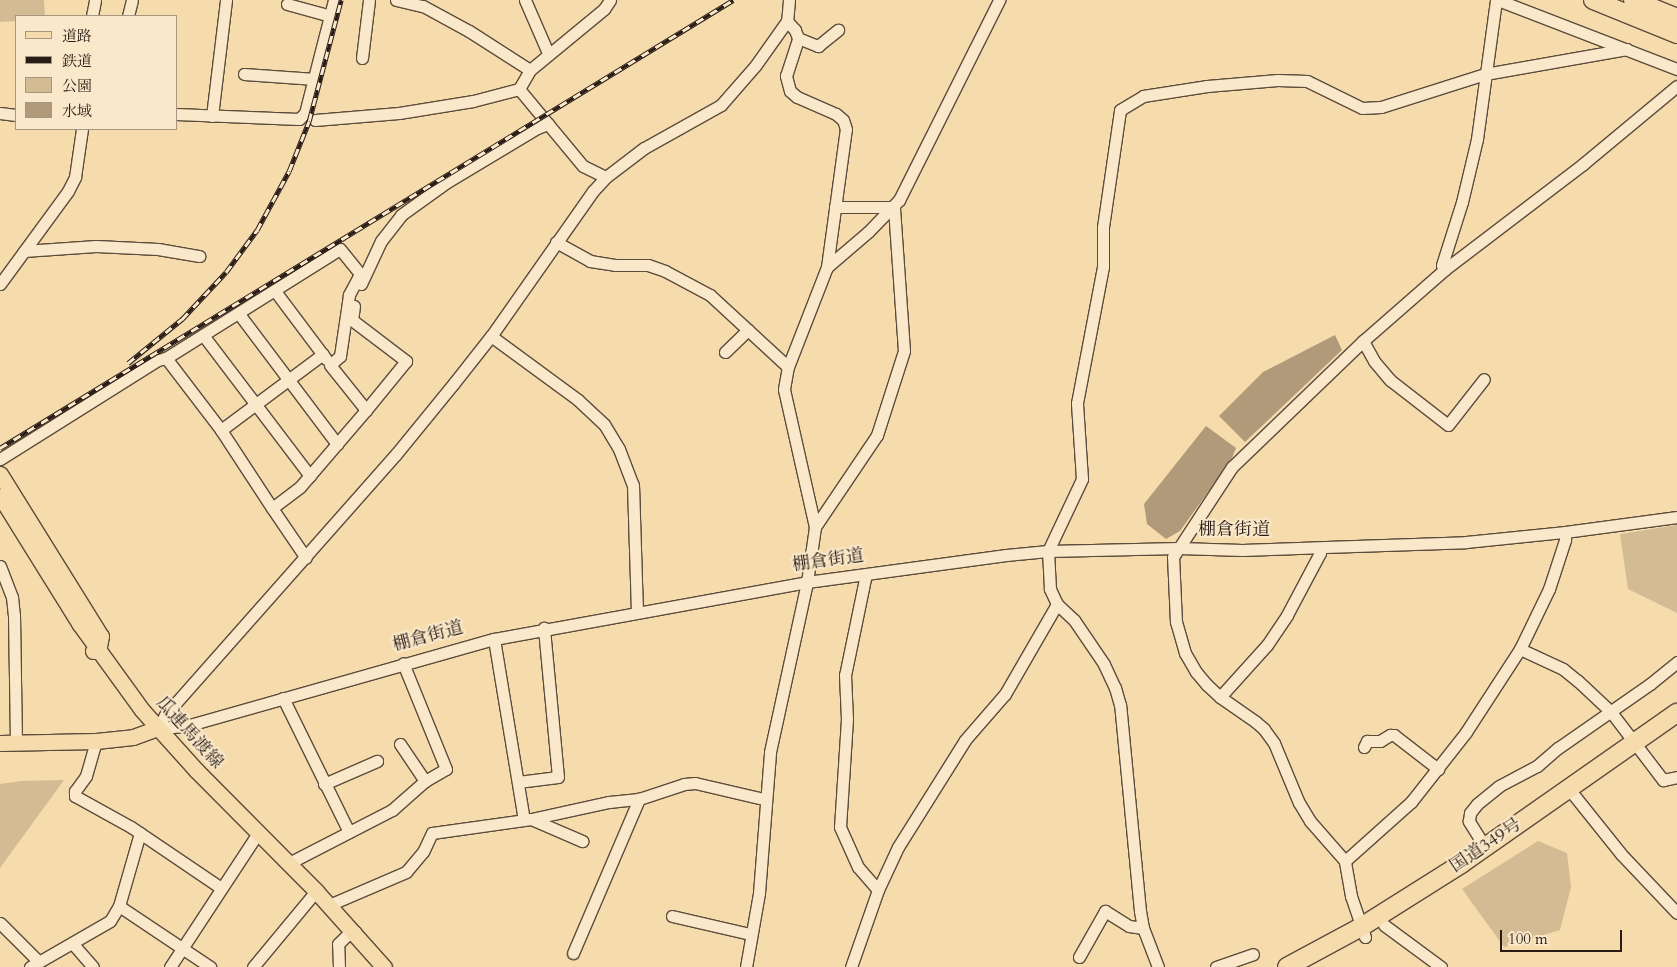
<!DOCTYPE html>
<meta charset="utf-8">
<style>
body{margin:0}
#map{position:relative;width:1677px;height:967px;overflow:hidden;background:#f6dbac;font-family:Cardo,"Noto Serif JP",serif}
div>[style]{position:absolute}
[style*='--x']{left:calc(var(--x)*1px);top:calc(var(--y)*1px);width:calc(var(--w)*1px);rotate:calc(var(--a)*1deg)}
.green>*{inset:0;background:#d3bb93}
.water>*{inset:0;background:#b09a79}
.roads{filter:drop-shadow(1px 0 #5c4c3c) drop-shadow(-1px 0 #5c4c3c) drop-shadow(0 1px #5c4c3c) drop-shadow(0 -1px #5c4c3c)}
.minor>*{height:11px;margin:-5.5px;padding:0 5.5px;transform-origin:5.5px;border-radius:5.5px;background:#f9e8c9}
.major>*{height:15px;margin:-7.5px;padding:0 7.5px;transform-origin:7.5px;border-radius:7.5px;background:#f6dbac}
.highway>*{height:18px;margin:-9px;padding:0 9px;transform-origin:9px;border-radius:9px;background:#f6dbac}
.rail>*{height:4.5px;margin-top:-2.25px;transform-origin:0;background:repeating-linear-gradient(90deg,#f9e8c9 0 8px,#291c17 0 16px);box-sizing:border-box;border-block:1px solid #291c17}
span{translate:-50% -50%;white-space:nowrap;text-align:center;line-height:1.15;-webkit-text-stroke:4px #f9e8c9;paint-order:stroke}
.street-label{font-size:18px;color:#291c17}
.legend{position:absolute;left:15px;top:15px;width:162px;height:115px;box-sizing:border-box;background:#f9e8c9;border:1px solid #a69682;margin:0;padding:6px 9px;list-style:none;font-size:15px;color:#291c17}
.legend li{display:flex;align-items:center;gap:10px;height:25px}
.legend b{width:25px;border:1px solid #a69682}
.scale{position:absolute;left:1500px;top:930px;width:122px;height:22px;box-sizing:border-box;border:2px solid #291c17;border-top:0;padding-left:6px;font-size:15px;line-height:18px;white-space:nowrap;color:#291c17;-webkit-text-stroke:4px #f9e8c9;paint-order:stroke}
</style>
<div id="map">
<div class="green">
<div style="clip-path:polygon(0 0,44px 0,45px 16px,16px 16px,16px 21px,0 22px)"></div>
<div style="clip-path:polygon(1677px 525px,1677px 613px,1628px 589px,1620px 534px)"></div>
<div style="clip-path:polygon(64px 780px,0 868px,0 784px,21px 781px)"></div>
<div style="clip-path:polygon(1538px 841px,1567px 853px,1571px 887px,1560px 930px,1504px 947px,1462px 889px)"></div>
</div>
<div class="water">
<div style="clip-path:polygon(1335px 335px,1342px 350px,1245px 442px,1219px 416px,1263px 372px)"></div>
<div style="clip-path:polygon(1206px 426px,1236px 448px,1231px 460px,1180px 531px,1166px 539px,1147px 524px,1144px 504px)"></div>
</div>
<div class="roads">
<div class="minor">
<div style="--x:396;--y:0;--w:28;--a:13"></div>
<div style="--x:423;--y:6;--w:52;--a:28.5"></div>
<div style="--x:469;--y:31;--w:72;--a:32.6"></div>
<div style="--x:525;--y:0;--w:58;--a:66.5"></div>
<div style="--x:789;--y:0;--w:21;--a:95"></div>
<div style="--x:787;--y:21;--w:55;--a:125.4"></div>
<div style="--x:755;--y:66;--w:52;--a:131.1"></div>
<div style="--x:721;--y:105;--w:88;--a:150.8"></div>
<div style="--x:644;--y:148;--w:48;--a:142.7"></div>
<div style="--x:606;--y:177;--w:19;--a:133"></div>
<div style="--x:593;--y:191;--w:177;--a:125.1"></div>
<div style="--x:491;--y:336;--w:60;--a:128.2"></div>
<div style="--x:454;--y:383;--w:92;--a:129.2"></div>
<div style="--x:396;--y:454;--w:349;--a:131.5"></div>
<div style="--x:165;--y:715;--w:15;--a:118"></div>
<div style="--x:158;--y:728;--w:28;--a:-4"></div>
<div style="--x:186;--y:726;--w:320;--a:-15.8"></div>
<div style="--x:494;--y:639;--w:318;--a:-10.3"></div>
<div style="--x:807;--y:582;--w:201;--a:-7.7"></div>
<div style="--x:1006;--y:555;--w:42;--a:-5.4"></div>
<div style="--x:1048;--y:551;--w:131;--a:-1.3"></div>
<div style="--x:1179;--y:548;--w:63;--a:1.8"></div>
<div style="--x:1242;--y:550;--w:224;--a:-2"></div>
<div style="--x:1466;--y:542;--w:100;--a:-5.8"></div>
<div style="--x:1565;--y:532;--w:113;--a:-7.6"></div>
<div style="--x:1498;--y:0;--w:192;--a:21.1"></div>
<div style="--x:287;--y:4;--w:46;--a:15.3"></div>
<div style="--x:92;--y:16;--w:16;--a:-79"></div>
<div style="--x:128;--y:16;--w:16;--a:-76"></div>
<div style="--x:798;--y:38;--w:22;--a:22"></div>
<div style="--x:818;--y:46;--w:26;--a:-39"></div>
<div style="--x:362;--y:58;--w:58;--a:-83.1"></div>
<div style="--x:244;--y:74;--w:71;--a:4"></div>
<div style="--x:519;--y:89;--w:100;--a:50.3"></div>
<div style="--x:583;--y:166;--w:25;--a:26"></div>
<div style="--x:0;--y:113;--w:16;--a:7"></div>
<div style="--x:176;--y:114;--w:123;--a:2.3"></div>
<div style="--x:299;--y:119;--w:8;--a:-45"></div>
<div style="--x:305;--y:113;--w:117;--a:-75.6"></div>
<div style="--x:212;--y:116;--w:117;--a:-83.1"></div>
<div style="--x:315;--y:120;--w:84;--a:-4.8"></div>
<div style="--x:399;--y:113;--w:75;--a:-9.2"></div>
<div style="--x:473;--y:101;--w:48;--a:-14.6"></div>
<div style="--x:519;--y:89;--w:22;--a:-60"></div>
<div style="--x:530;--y:70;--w:96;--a:-39.5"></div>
<div style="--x:604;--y:9;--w:11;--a:-56"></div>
<div style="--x:556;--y:242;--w:39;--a:29"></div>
<div style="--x:590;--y:261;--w:25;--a:9"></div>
<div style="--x:615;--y:265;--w:33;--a:0"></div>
<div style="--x:648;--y:265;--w:18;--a:19"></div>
<div style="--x:665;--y:271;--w:51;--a:28.1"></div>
<div style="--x:710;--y:295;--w:106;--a:42.7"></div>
<div style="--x:340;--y:249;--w:32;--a:51"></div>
<div style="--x:360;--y:274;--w:24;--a:118"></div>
<div style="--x:349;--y:295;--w:62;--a:98.4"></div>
<div style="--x:340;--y:356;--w:13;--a:138"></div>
<div style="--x:330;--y:365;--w:58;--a:51.3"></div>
<div style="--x:366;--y:410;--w:101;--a:130.6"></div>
<div style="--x:300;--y:487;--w:35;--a:143"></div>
<div style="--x:272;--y:508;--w:93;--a:-123.2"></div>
<div style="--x:221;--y:430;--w:91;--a:-127.4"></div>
<div style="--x:166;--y:358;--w:205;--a:-32.1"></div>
<div style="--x:24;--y:251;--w:72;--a:-4"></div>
<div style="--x:96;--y:246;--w:62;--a:2.8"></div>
<div style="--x:158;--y:249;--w:42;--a:9.7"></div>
<div style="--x:827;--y:267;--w:54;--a:-40.5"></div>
<div style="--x:868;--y:232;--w:45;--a:-45.9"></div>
<div style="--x:899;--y:200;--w:224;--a:-63.4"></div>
<div style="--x:1444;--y:270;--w:5;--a:-112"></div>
<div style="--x:1442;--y:265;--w:66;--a:-72.4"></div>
<div style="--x:1462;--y:202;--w:65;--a:-76.6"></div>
<div style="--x:1477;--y:139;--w:140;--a:-82.2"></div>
<div style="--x:0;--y:284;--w:115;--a:-53.8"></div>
<div style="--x:68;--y:191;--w:16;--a:-63"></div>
<div style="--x:75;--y:177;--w:49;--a:-81.7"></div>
<div style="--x:361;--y:284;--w:47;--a:-65.1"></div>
<div style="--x:381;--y:241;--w:33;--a:-52"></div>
<div style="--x:401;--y:215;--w:57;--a:-35.7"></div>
<div style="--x:447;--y:182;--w:105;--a:-31"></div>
<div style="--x:537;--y:128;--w:12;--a:-20"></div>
<div style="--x:275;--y:291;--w:85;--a:53.1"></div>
<div style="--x:354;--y:306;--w:14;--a:98"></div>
<div style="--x:352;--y:320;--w:68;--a:37.2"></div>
<div style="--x:406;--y:361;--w:63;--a:129.2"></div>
<div style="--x:239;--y:314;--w:163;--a:53"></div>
<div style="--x:203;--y:335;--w:177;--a:52.8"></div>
<div style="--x:491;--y:336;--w:108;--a:36.3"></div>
<div style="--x:578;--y:400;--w:35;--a:43"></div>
<div style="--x:604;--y:424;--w:29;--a:59"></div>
<div style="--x:619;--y:449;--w:39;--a:69"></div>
<div style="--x:633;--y:485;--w:126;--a:88.2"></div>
<div style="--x:1363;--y:341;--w:23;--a:61"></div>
<div style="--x:1374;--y:361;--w:25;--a:50"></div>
<div style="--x:1390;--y:380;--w:73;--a:37.8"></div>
<div style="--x:1448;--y:425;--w:58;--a:-52"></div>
<div style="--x:725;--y:352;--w:32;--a:-44"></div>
<div style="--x:221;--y:430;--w:127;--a:-36.7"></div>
<div style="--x:0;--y:459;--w:186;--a:-32.1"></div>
<div style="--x:158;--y:360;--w:8;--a:-14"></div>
<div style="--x:272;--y:508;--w:60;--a:55.8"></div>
<div style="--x:815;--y:527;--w:111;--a:-56"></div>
<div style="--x:877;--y:435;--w:88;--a:-72.2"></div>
<div style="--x:904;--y:351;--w:144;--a:-94"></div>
<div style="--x:894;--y:207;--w:59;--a:180"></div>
<div style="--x:0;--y:566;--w:33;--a:69"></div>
<div style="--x:12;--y:597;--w:18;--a:84"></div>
<div style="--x:14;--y:615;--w:128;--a:89.1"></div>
<div style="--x:866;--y:574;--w:103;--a:101.7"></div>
<div style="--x:845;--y:675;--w:44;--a:87.4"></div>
<div style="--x:847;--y:719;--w:108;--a:93.7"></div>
<div style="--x:840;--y:827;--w:44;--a:65.8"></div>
<div style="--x:858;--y:867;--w:30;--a:49"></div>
<div style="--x:494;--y:639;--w:183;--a:80.6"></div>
<div style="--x:1520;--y:649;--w:47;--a:24.9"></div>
<div style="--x:1563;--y:669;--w:19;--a:39"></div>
<div style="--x:1578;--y:681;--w:45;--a:43.2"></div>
<div style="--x:1611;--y:712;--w:86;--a:52.6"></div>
<div style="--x:1663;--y:780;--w:14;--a:-12"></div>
<div style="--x:1220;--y:697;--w:70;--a:-47.9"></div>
<div style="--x:1267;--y:645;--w:36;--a:-56"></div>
<div style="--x:1287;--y:615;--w:70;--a:-62"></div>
<div style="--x:1320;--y:553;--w:5;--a:-101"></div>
<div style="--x:283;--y:698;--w:149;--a:63.8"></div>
<div style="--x:96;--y:741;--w:36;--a:106"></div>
<div style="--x:86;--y:776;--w:19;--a:126"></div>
<div style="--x:75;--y:791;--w:5;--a:90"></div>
<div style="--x:75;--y:796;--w:64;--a:29"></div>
<div style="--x:131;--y:827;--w:109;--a:34.1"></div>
<div style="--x:400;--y:744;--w:45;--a:56"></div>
<div style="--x:1364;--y:747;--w:7;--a:-63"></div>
<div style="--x:1367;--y:741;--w:13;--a:0"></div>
<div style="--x:1380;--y:741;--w:12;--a:-31"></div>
<div style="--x:1390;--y:735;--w:4;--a:0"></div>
<div style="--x:1394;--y:735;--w:56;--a:37.7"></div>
<div style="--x:518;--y:782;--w:40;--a:-7.1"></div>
<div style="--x:558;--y:777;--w:150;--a:-95.4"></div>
<div style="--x:324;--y:784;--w:58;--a:-23.5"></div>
<div style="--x:1569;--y:789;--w:83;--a:51.3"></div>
<div style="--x:1621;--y:854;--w:81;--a:46.5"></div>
<div style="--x:531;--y:819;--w:56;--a:23.3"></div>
<div style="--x:1485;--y:847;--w:31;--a:-122"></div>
<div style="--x:1469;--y:821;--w:8;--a:-83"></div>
<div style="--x:1470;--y:813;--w:11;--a:-52"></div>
<div style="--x:1477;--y:804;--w:28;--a:-39"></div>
<div style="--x:1499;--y:786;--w:43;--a:-27.8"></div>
<div style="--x:1537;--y:766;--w:28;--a:-41"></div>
<div style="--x:1558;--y:748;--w:112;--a:-34.8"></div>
<div style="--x:1650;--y:684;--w:35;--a:-39"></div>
<div style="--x:1345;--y:861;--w:89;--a:-41.8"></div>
<div style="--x:1411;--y:802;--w:89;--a:-51.8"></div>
<div style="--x:1466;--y:732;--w:99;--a:-57"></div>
<div style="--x:1520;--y:649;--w:67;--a:-64.2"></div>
<div style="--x:1549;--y:589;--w:52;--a:-71.9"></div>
<div style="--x:1565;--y:540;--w:8;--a:-90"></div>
<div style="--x:289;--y:863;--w:116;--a:-27.2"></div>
<div style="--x:392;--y:810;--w:44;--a:-41.3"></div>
<div style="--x:425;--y:781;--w:24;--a:-30"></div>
<div style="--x:446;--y:769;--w:114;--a:-112.1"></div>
<div style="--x:329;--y:905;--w:84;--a:-23.2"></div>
<div style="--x:406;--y:872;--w:26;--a:-50"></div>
<div style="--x:423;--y:852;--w:21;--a:-65"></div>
<div style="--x:432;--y:833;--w:100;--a:-8"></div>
<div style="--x:531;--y:819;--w:80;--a:-12.3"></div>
<div style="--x:609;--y:802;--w:30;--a:-6"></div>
<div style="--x:639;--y:799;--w:47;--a:-18.4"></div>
<div style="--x:684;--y:784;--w:11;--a:-5"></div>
<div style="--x:695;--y:783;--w:71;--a:13.1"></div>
<div style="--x:119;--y:906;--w:110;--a:33.8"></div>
<div style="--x:672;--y:916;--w:80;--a:13"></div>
<div style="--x:0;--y:923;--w:54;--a:45"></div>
<div style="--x:1384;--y:925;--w:71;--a:36.4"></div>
<div style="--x:1365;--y:937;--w:43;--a:-108.9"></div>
<div style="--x:1351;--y:896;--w:36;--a:-100"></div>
<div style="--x:1345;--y:861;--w:53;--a:-131.2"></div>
<div style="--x:1310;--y:821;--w:21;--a:-121"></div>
<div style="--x:1299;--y:803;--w:65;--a:-112.6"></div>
<div style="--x:1274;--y:743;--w:17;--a:-126"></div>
<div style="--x:1264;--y:729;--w:11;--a:-139"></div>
<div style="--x:1256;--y:722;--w:44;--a:-145.2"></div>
<div style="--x:1220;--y:697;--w:18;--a:-137"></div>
<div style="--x:1207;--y:685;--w:17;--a:-130"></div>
<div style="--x:1196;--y:672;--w:22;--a:-120"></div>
<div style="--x:1185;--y:653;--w:32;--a:-106"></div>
<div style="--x:1176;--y:622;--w:65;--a:-92.6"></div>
<div style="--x:1173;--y:557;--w:108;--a:-56.8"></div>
<div style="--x:1232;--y:467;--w:182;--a:-43.9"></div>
<div style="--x:1363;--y:341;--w:108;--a:-41.2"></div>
<div style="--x:1444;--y:270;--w:175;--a:-37.3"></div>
<div style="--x:1583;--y:164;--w:122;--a:-39.7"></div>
<div style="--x:73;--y:944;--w:30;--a:49"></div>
<div style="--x:573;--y:953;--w:168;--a:-66.8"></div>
<div style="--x:1079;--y:957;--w:53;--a:-60.5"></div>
<div style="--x:1105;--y:911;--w:28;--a:32"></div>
<div style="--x:1129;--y:926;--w:14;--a:8"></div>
<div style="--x:30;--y:967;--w:92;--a:-29.9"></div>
<div style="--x:110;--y:921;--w:17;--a:-59"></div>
<div style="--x:119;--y:906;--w:76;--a:-74"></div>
<div style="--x:170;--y:967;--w:160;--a:-56.7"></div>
<div style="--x:253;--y:967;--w:99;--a:-50.3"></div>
<div style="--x:339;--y:967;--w:23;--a:-92"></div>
<div style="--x:338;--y:944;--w:13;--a:-45"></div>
<div style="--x:347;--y:935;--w:9;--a:-21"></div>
<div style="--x:746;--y:967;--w:75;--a:-80"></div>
<div style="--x:759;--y:893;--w:141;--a:-85.5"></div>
<div style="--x:770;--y:752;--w:174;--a:-77.7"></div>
<div style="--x:807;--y:582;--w:56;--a:-81.7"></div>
<div style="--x:815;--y:527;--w:141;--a:-102.7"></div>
<div style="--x:784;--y:389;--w:22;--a:-80"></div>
<div style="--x:788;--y:367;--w:107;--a:-68.7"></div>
<div style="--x:827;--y:267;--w:139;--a:-82.2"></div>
<div style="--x:846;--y:129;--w:9;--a:-108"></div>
<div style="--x:843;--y:120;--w:9;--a:-139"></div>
<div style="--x:836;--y:114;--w:43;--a:-156.4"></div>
<div style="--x:797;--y:97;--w:9;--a:-139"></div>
<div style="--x:790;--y:91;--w:16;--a:-105"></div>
<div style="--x:786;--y:76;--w:40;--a:-72"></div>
<div style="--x:798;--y:38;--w:9;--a:-111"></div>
<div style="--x:795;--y:30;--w:12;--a:-132"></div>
<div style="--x:851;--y:967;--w:82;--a:-70.7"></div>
<div style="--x:878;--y:890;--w:47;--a:-65.1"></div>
<div style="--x:898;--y:847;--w:126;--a:-57.9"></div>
<div style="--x:965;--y:740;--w:61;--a:-49"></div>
<div style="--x:1005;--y:694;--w:104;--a:-60"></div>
<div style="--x:1158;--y:967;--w:42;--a:-111"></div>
<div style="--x:1143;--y:928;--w:17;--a:-100"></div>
<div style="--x:1140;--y:911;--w:207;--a:-95.5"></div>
<div style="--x:1120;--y:705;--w:18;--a:-106"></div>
<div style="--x:1115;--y:688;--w:26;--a:-115"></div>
<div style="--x:1104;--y:664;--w:53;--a:-124.3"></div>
<div style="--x:1074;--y:620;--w:23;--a:-137"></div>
<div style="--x:1057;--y:604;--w:17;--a:-115"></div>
<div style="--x:1050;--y:589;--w:38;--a:-93"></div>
<div style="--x:1048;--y:551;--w:80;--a:-64.7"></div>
<div style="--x:1082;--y:479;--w:76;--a:-93.8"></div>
<div style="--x:1077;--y:403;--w:138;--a:-79.2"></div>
<div style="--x:1103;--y:267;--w:40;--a:-90"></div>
<div style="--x:1103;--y:227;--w:118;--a:-81.7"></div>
<div style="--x:1120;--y:110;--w:27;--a:-31"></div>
<div style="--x:1143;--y:96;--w:65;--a:-8.9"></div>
<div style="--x:1207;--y:86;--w:71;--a:-4.8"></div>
<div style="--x:1278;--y:80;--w:29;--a:2"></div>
<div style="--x:1307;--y:81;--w:61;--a:26.1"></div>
<div style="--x:1362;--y:108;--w:19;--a:-3"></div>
<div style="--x:1381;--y:107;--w:109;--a:-17.6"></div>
<div style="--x:1485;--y:74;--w:144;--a:-10"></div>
<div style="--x:1216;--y:967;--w:39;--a:-19"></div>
</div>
<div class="major">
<div style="--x:0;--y:474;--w:191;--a:58.1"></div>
<div style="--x:101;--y:636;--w:15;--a:101"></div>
<div style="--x:98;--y:651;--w:5;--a:180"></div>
<div style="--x:0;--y:496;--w:150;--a:58.1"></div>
<div style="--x:79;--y:623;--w:107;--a:54.1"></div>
<div style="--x:142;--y:710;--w:82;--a:48"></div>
<div style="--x:197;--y:771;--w:169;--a:45.2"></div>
<div style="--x:316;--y:891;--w:102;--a:48.2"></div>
<div style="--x:0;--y:743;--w:96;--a:-1.2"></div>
<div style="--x:96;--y:741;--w:37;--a:-6"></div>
<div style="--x:133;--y:737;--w:27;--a:-20"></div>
</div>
<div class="highway">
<div style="--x:1593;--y:0;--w:91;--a:22"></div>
<div style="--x:1633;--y:0;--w:48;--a:22.2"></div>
<div style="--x:1287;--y:967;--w:84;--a:-28.4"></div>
<div style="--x:1361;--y:927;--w:118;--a:-32.2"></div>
<div style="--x:1461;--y:864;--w:264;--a:-35"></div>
</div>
</div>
<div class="rail">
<div style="--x:128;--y:363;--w:70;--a:-39.2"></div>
<div style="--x:182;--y:319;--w:64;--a:-46.9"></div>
<div style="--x:226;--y:272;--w:52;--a:-53.6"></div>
<div style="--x:257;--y:230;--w:67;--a:-61.5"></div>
<div style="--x:289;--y:171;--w:54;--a:-68.2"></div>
<div style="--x:309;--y:121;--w:125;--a:-75.2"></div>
<div style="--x:0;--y:448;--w:859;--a:-31.43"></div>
</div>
<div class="street-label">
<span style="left:1234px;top:530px">棚倉街道</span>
<span style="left:828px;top:561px;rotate:-8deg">棚倉街道</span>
<span style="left:428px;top:637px;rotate:-15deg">棚倉街道</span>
<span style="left:189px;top:733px;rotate:48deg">瓜連馬渡線</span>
<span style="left:1486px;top:846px;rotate:-34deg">国道349号</span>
</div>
<ul class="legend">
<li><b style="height:6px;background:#f6dbac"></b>道路</li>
<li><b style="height:6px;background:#291c17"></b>鉄道</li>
<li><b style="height:14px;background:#d3bb93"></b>公園</li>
<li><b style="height:14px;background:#b09a79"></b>水域</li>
</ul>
<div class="scale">100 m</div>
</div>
